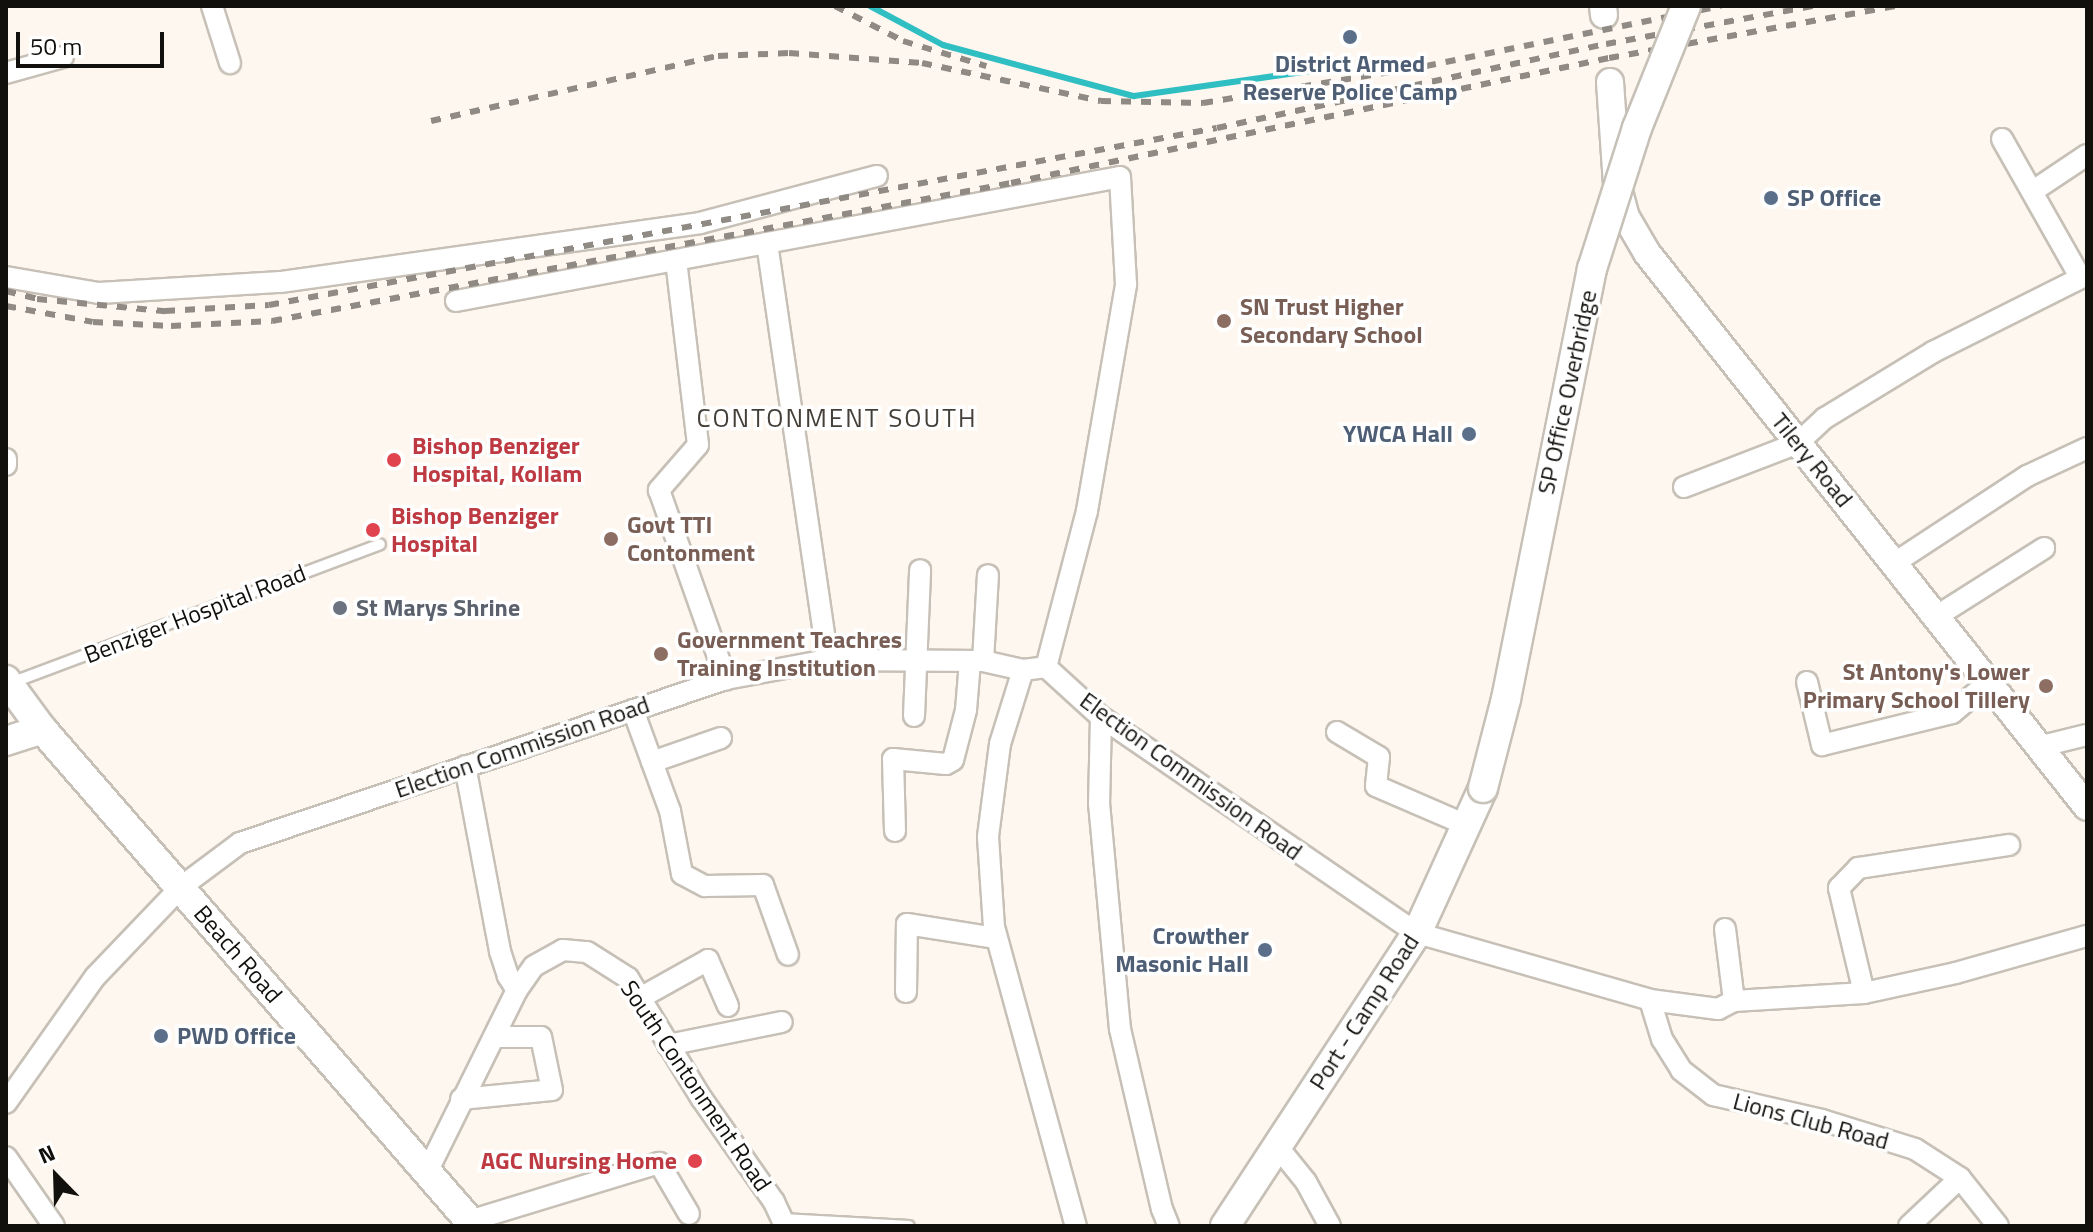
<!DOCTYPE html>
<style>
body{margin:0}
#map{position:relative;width:2093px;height:1232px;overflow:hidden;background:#fef7ef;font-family:"Titillium Web",sans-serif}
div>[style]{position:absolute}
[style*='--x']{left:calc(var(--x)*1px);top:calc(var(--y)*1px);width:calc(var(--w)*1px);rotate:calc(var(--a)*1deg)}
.stream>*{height:6px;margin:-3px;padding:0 3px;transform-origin:3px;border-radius:3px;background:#2fbec2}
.roads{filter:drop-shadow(2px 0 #c6c0b7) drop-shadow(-2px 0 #c6c0b7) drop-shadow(0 2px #c6c0b7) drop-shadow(0 -2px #c6c0b7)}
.service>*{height:10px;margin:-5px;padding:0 5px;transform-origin:5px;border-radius:5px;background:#fff}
.minor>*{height:20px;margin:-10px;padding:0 10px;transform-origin:10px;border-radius:10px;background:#fff}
.tertiary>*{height:26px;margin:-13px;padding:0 13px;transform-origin:13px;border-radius:13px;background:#fff}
.secondary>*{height:28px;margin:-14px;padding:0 14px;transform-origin:14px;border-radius:14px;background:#fff}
.rail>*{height:6px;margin-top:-3px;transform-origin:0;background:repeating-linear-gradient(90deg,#8f8a84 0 10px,transparent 0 20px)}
.bridges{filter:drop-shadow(2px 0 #c6c0b7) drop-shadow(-2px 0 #c6c0b7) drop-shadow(0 2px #c6c0b7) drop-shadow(0 -2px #c6c0b7)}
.secondary-bridge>*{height:28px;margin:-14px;padding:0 14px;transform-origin:14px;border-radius:14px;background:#fff}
.dots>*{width:22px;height:22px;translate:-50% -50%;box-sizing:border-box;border:4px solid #fff;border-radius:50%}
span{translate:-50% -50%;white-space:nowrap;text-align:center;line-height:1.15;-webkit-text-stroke:7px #fff;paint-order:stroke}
.service-label{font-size:24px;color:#4e5e75;font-weight:700}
.left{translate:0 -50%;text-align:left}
.right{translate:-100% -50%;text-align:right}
.education-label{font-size:24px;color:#785e54;font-weight:700}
.street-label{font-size:24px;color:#12100d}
.health-label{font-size:24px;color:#be3a42;font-weight:700}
.worship-label{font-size:24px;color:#5b616d;font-weight:700}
.neighbourhood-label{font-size:26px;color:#443f38;letter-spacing:2px}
.frame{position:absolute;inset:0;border:8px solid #12100d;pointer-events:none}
.north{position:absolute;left:16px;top:1136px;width:80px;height:80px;-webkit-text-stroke:6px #fff;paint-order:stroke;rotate:337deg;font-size:22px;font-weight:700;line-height:32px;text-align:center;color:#12100d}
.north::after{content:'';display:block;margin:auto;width:28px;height:36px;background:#12100d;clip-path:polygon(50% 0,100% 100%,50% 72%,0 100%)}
.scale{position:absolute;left:16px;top:32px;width:148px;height:36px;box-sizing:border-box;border:4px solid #12100d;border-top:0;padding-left:10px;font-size:24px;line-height:28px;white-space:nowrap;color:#12100d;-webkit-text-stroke:6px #fff;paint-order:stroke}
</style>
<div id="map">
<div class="stream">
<div style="--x:870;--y:6;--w:83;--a:28.1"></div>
<div style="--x:943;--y:45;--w:198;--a:15"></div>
<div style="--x:1134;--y:96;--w:199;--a:-8.1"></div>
</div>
<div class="roads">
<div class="service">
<div style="--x:11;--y:683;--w:394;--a:-20.6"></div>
<div style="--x:783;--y:1219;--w:126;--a:3.2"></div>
</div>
<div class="minor">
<div style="--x:212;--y:6;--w:60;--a:72.5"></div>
<div style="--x:6;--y:73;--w:59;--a:-15.7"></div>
<div style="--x:2002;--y:139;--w:159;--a:60.5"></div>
<div style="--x:2033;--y:191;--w:65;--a:-33.7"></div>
<div style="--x:767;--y:243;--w:421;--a:81.7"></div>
<div style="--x:676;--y:260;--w:186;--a:83.2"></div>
<div style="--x:698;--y:445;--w:60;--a:130.9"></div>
<div style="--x:659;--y:490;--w:201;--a:70.5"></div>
<div style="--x:6;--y:277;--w:94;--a:9.8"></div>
<div style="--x:99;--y:293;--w:182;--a:-3.5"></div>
<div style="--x:281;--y:282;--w:423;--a:-8"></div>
<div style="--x:700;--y:223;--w:183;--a:-14.9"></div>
<div style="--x:456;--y:301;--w:675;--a:-10.58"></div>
<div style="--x:1120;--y:177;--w:108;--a:86.8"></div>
<div style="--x:1126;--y:285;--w:229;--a:99.8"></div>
<div style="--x:1087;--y:511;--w:161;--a:104.7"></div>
<div style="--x:6;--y:459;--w:6;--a:90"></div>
<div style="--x:1684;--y:487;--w:122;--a:-21.1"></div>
<div style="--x:1798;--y:443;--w:37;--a:-43"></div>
<div style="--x:1825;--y:418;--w:127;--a:-31.4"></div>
<div style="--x:1933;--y:352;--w:172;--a:-26.6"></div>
<div style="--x:1896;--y:562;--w:157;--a:-33.3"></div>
<div style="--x:2027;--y:476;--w:66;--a:-25"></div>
<div style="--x:1937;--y:616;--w:127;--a:-32.4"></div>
<div style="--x:983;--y:661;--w:86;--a:-86.7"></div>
<div style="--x:1023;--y:670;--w:77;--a:107.3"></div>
<div style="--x:1000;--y:744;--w:94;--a:97.4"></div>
<div style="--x:988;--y:837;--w:90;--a:86.2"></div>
<div style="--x:994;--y:927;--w:310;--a:74.7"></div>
<div style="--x:1807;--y:682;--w:65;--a:76.6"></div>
<div style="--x:1822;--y:745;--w:134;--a:-13.8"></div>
<div style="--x:1952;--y:713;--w:48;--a:-40"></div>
<div style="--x:633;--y:710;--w:108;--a:69.9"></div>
<div style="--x:670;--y:811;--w:64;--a:79.2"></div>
<div style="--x:682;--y:874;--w:26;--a:28"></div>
<div style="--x:705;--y:886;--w:58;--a:-1"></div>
<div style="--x:763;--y:885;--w:74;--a:70.3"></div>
<div style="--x:914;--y:716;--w:146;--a:-87.6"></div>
<div style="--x:1101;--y:717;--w:86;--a:91.3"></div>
<div style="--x:1099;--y:803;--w:227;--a:84.7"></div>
<div style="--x:1120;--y:1029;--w:185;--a:76.9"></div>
<div style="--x:1162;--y:1209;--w:18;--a:68"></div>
<div style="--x:1337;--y:732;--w:49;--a:30.8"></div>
<div style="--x:1379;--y:757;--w:29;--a:96"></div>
<div style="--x:1376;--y:786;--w:98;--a:23.4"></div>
<div style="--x:2038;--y:747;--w:50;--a:-13.8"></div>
<div style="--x:652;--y:762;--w:73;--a:-19.2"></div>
<div style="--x:895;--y:831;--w:72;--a:-91.6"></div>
<div style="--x:893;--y:759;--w:53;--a:5.4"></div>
<div style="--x:946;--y:764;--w:8;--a:-30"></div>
<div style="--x:953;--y:760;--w:52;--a:-75.4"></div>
<div style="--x:966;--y:710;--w:49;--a:-85.3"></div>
<div style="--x:1725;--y:929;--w:73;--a:82.9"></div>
<div style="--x:517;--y:990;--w:29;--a:-55"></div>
<div style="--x:534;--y:966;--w:33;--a:-29"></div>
<div style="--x:563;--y:950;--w:24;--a:5"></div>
<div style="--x:587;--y:952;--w:49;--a:32.4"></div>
<div style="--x:628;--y:978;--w:142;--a:58.6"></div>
<div style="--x:702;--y:1099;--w:126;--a:55"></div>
<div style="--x:774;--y:1202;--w:26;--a:65"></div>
<div style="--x:906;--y:992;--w:68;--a:-89.2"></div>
<div style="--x:907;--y:924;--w:89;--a:9"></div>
<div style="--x:1864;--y:993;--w:108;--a:-103.4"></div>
<div style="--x:1839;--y:888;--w:28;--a:-46"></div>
<div style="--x:1858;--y:868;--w:153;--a:-8.7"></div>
<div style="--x:640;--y:998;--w:78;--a:-29.2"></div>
<div style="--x:708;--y:960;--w:50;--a:66.5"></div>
<div style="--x:1650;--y:1000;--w:69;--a:7.5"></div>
<div style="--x:1718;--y:1009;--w:18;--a:-27"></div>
<div style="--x:1734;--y:1001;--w:130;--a:-3.5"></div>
<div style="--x:1864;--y:993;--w:94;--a:-12.3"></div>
<div style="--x:1956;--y:973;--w:136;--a:-15.8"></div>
<div style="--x:668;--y:1045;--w:116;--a:-11.4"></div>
<div style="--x:461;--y:1099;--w:91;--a:-5.6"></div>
<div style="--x:552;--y:1090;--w:54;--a:-101.7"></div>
<div style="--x:541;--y:1037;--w:47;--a:180"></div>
<div style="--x:6;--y:1103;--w:154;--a:-54.8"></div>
<div style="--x:95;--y:977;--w:124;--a:-46.3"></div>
<div style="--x:181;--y:887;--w:74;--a:-36.7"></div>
<div style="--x:240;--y:843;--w:513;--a:-18.65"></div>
<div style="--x:726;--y:679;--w:104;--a:-10.6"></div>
<div style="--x:828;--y:660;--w:155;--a:0.4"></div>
<div style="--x:983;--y:661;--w:41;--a:12.7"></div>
<div style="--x:1023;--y:670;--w:23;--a:-7"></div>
<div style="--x:1046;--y:667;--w:74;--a:42.3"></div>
<div style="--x:1101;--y:717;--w:383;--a:34.4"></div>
<div style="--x:1417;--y:933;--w:242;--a:16"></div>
<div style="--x:1650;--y:1000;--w:41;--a:72.9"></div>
<div style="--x:1662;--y:1039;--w:36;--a:58"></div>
<div style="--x:1681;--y:1070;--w:41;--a:38"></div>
<div style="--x:1713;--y:1095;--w:112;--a:12.9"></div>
<div style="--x:1822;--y:1120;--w:97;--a:17.3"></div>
<div style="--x:1915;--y:1149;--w:54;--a:32.8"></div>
<div style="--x:1960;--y:1178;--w:61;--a:51.6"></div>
<div style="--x:1277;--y:1146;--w:46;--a:51.1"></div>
<div style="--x:1306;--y:1182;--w:50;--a:61.4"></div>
<div style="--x:6;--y:1157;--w:84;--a:55.2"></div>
<div style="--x:427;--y:1172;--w:203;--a:-63.7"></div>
<div style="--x:517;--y:990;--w:17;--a:-123"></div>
<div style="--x:508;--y:976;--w:26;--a:-108"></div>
<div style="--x:500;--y:951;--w:188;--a:-100.7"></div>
<div style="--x:469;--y:1221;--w:199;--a:-17"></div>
<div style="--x:659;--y:1163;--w:59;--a:59.5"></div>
<div style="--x:1909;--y:1226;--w:70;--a:-43.3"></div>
</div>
<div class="tertiary">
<div style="--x:1603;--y:6;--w:9;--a:84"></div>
<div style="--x:1610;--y:82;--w:102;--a:86.1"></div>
<div style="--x:1617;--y:184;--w:34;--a:75"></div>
<div style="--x:1626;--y:217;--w:42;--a:59.7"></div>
<div style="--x:1647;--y:253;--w:707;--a:51.54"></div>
</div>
<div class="secondary">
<div style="--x:6;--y:680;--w:61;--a:53.7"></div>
<div style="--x:42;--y:729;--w:659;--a:49"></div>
<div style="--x:6;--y:741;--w:38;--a:-18"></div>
<div style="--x:1225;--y:1226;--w:350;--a:-56.8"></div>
<div style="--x:1417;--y:933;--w:159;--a:-65.5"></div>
</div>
</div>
<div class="rail">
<div style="--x:835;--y:6;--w:76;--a:27.2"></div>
<div style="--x:903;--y:41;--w:87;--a:16.8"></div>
<div style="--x:431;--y:121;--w:294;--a:-12.8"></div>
<div style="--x:718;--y:56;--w:71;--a:-2.4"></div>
<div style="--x:789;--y:53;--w:133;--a:4.3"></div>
<div style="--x:922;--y:63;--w:183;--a:12"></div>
<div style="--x:1101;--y:101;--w:102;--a:1.1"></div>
<div style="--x:1203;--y:103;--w:226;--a:-9.4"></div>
<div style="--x:1426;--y:66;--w:301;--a:-11.5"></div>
<div style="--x:6;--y:291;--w:32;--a:14"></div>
<div style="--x:37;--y:299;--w:129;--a:5.4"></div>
<div style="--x:165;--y:311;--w:104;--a:-3.3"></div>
<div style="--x:269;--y:305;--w:964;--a:-10.58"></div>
<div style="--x:1217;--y:128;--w:398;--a:-12.2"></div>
<div style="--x:1606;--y:44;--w:210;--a:-10.4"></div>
<div style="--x:6;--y:306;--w:88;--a:10.4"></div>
<div style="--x:93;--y:322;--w:78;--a:2.9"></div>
<div style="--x:171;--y:326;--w:101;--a:-2.8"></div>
<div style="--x:272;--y:321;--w:752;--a:-10.58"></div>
<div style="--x:1011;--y:183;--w:611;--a:-11.81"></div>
<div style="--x:1609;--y:58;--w:291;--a:-10.3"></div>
</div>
<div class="bridges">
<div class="secondary-bridge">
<div style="--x:1483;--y:788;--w:92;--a:-75.5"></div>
<div style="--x:1506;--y:699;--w:439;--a:-78.7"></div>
<div style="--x:1592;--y:269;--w:148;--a:-72.3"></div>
<div style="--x:1637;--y:128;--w:131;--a:-68.1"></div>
</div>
</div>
<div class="dots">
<div style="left:1350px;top:37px;background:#5c6f8a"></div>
<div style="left:1771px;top:198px;background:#5c6f8a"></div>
<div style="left:1224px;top:321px;background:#8d6e63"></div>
<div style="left:1469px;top:434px;background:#5c6f8a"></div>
<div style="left:394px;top:460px;background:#e0444e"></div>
<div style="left:373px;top:530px;background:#e0444e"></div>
<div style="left:611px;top:539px;background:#8d6e63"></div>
<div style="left:340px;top:608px;background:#6b7280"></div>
<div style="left:661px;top:654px;background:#8d6e63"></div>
<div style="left:2046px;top:686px;background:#8d6e63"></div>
<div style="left:1265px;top:950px;background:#5c6f8a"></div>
<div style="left:161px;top:1036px;background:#5c6f8a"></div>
<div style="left:695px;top:1161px;background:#e0444e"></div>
</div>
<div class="service-label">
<span style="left:1350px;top:78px">District Armed<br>Reserve Police Camp</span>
<span class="left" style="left:1787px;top:198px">SP Office</span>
<span class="right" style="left:1453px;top:434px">YWCA Hall</span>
<span class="right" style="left:1249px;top:950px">Crowther<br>Masonic Hall</span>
<span class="left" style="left:177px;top:1036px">PWD Office</span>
</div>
<div class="education-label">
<span class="left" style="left:1240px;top:321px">SN Trust Higher<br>Secondary School</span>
<span class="left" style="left:627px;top:539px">Govt TTI<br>Contonment</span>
<span class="left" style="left:677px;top:654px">Government Teachres<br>Training Institution</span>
<span class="right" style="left:2030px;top:686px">St Antony's Lower<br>Primary School Tillery</span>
</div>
<div class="street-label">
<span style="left:1567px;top:392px;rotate:-78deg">SP Office Overbridge</span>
<span style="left:1812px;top:460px;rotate:51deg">Tilery Road</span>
<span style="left:195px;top:614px;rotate:-21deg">Benziger Hospital Road</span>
<span style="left:522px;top:747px;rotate:-19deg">Election Commission Road</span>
<span style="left:1191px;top:776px;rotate:36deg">Election Commission Road</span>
<span style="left:238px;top:954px;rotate:49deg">Beach Road</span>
<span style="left:1364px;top:1012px;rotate:-57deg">Port - Camp Road</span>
<span style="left:696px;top:1086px;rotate:56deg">South Contonment Road</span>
<span style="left:1811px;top:1121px;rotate:15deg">Lions Club Road</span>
</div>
<div class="health-label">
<span class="left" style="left:412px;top:460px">Bishop Benziger<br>Hospital, Kollam</span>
<span class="left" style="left:391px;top:530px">Bishop Benziger<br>Hospital</span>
<span class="right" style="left:677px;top:1161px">AGC Nursing Home</span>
</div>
<div class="worship-label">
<span class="left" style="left:356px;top:608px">St Marys Shrine</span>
</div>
<div class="neighbourhood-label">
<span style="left:837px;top:418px">CONTONMENT SOUTH</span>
</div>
<div class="frame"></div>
<div class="north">N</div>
<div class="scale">50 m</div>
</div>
